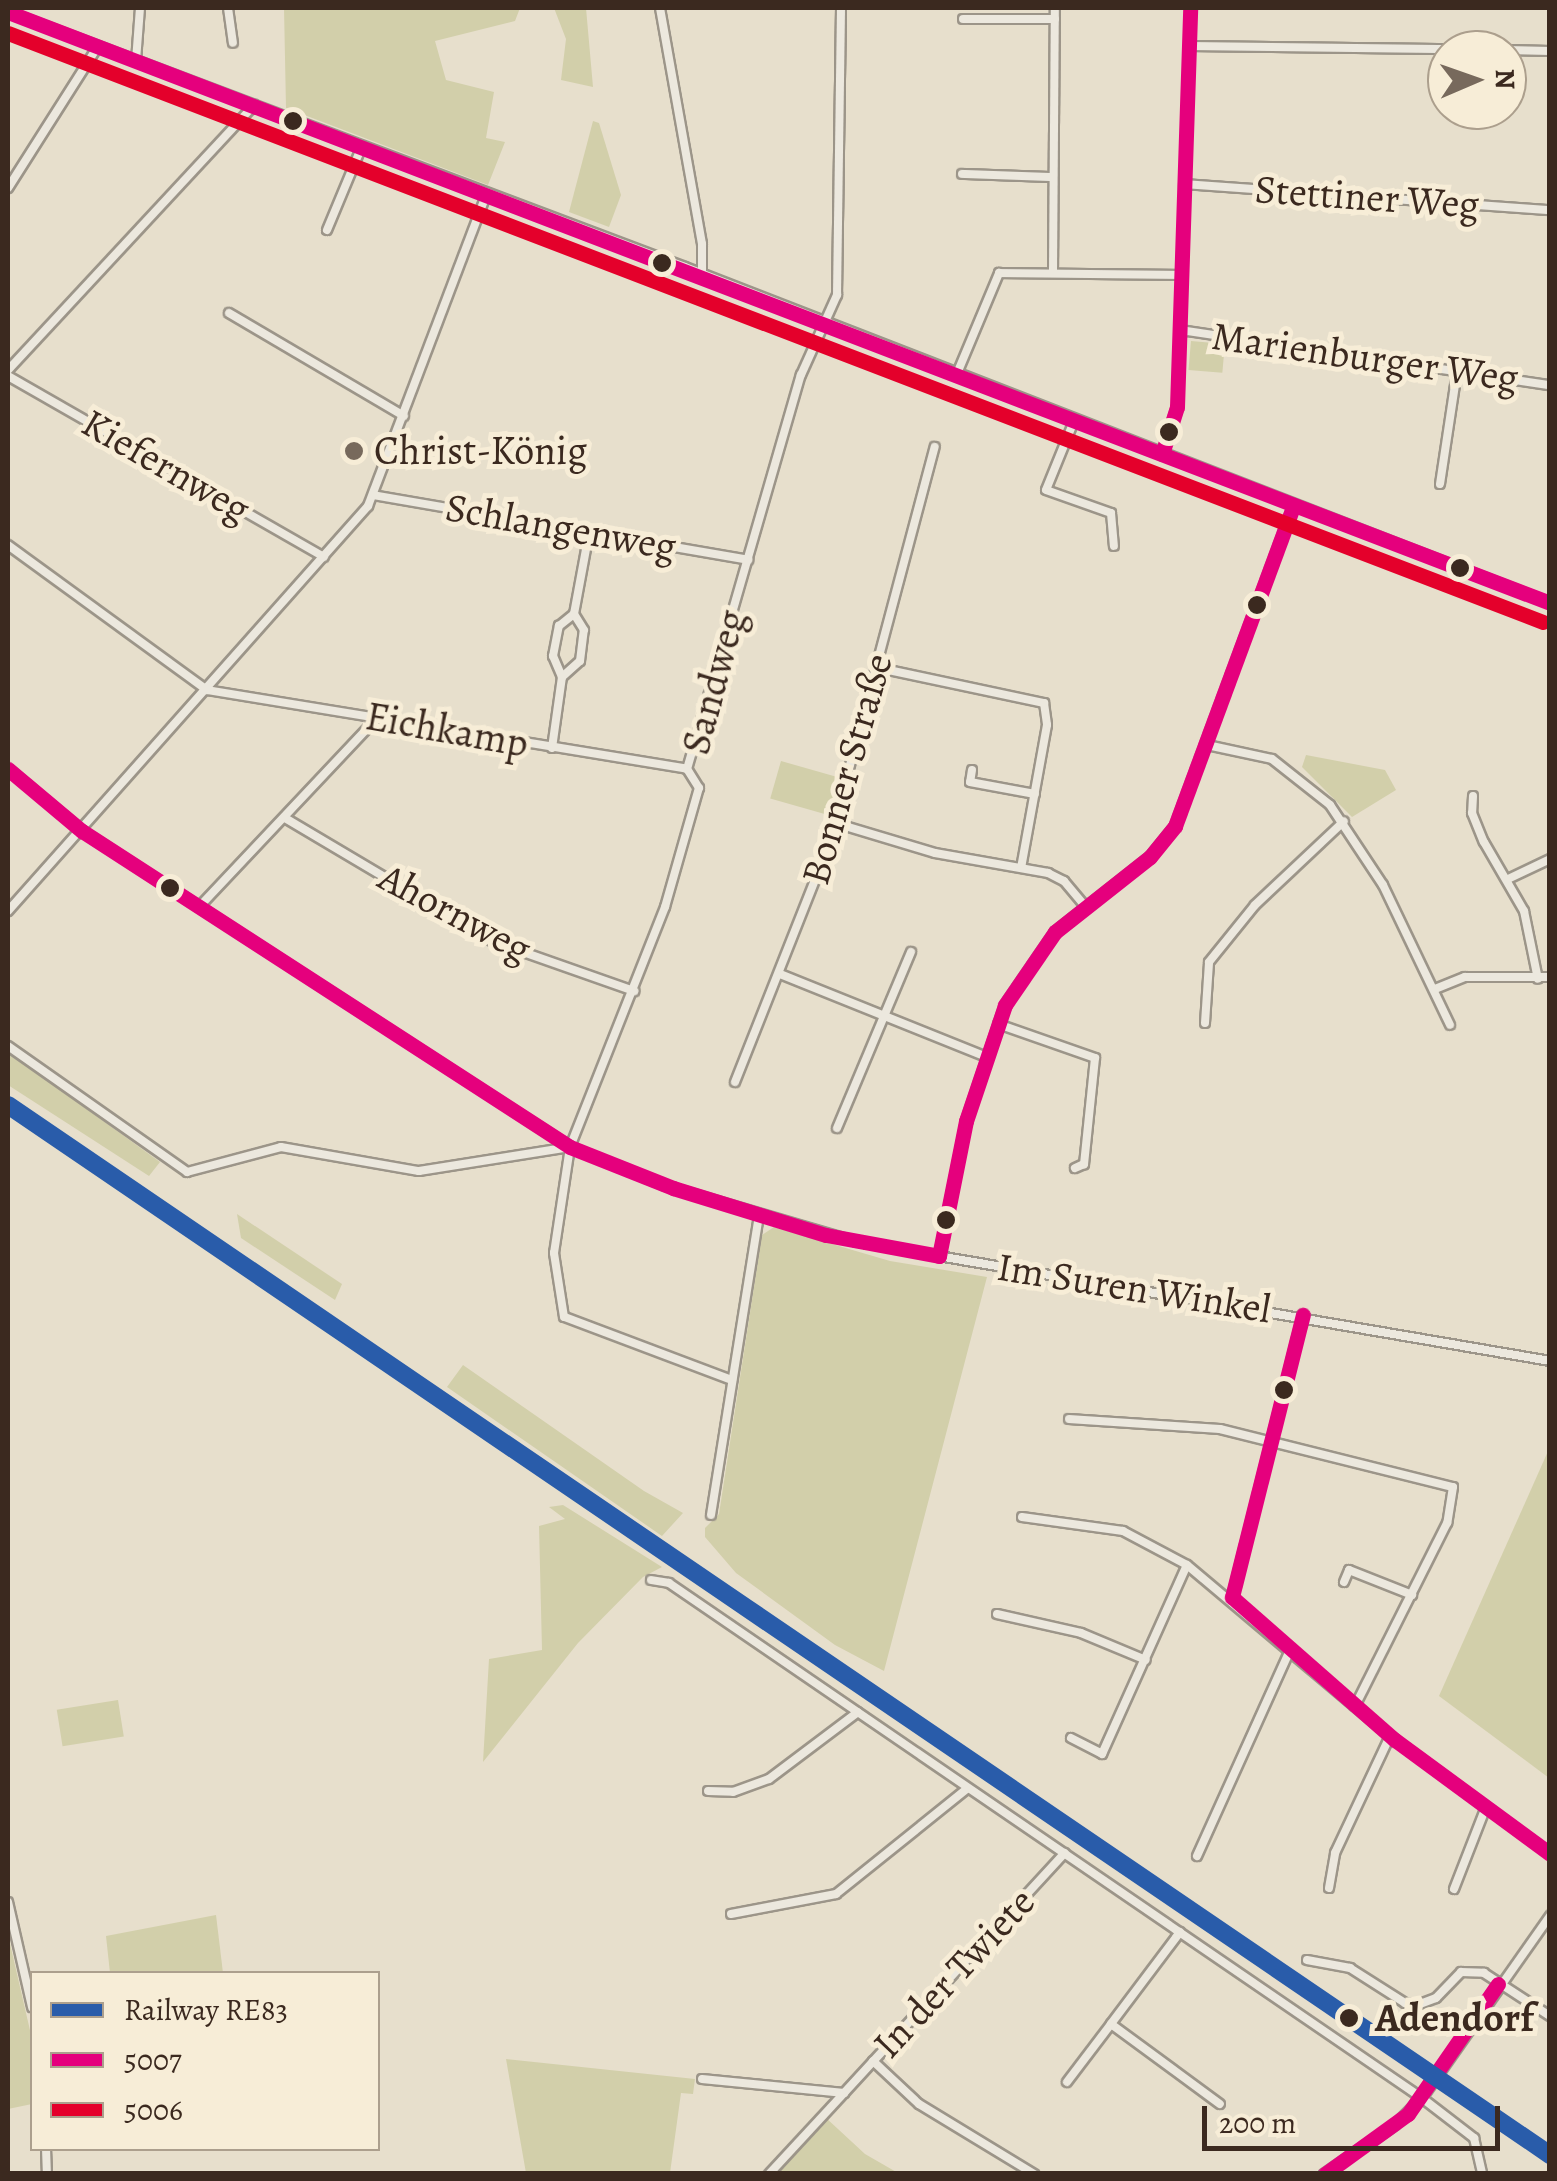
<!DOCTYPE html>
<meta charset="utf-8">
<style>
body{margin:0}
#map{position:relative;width:1557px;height:2181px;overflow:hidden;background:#e7dfcc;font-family:Alegreya,serif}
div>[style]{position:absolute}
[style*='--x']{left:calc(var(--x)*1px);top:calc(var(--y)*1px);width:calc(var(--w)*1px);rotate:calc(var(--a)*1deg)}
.green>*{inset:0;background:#d2cfaa;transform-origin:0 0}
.roads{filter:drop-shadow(2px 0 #9c9589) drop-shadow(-2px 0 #9c9589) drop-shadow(0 2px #9c9589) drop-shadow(0 -2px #9c9589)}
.street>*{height:8px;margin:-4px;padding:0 4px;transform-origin:4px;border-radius:4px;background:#ece8de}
.bus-1>*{height:15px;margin:-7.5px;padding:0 7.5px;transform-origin:7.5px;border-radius:7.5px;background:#e5007d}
.bus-2>*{height:15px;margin:-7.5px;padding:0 7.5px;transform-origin:7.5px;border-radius:7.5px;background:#e4002b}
.rail-1>*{height:18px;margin:-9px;padding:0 9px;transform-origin:9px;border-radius:9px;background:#295caa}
.dots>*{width:28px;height:28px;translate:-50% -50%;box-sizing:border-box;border:5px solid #f7edd7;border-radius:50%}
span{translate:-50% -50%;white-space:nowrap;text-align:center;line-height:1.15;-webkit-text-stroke:10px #f7edd7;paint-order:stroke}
.street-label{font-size:40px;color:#3b291f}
.poi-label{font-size:40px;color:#3b291f}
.left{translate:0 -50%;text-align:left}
.stop-label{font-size:40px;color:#3b291f;font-weight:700}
.frame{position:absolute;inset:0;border:10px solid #3b291f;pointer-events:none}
.legend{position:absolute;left:30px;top:1971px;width:350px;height:180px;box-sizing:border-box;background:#f7edd7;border:2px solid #ac9f8d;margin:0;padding:12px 18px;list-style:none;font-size:30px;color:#3b291f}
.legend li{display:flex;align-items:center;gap:20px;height:50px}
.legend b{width:50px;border:2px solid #ac9f8d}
.north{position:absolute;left:1427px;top:30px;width:100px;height:100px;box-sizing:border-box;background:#f7edd7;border:2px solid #ac9f8d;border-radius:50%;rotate:88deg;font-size:28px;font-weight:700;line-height:40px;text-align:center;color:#3b291f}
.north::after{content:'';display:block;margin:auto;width:35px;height:45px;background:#77695c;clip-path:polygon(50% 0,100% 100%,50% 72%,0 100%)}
.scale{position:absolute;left:1202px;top:2106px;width:298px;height:45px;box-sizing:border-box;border:5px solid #3b291f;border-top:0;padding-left:12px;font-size:30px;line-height:35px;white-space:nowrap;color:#3b291f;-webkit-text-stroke:8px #f7edd7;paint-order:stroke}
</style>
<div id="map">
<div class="green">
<div style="clip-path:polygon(284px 8px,520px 8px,515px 21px,435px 41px,446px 80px,494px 92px,486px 138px,505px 142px,488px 185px,286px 108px)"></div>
<div style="clip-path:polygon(554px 8px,586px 8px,593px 87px,561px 80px,566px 39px)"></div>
<div style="clip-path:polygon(593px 121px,599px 123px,621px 195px,609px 227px,569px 212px)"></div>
<div style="left:1191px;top:341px;width:34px;height:29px;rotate:5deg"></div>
<div style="clip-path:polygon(1306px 755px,1385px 770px,1396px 790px,1352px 817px,1302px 767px)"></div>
<div style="left:781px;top:761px;width:63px;height:39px;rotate:16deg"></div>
<div style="clip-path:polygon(8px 1052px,160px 1162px,149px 1176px,8px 1085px)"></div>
<div style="clip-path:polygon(237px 1214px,342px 1284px,335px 1300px,241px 1238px)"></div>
<div style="clip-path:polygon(774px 1227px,890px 1261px,987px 1277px,884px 1671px,835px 1645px,736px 1573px,705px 1537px,705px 1528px,719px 1514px,762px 1235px)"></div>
<div style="clip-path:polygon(463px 1365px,644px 1491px,683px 1513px,662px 1536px,447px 1387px)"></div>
<div style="clip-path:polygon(1549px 1449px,1549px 1778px,1439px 1696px)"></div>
<div style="clip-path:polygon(563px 1505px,662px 1567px,643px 1577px,578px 1643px,483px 1762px,489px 1659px,542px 1650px,539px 1526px,565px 1519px,549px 1507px)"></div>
<div style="left:118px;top:1700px;width:37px;height:62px;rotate:81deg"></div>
<div style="clip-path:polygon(216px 1915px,223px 1973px,110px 1973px,106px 1936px)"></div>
<div style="clip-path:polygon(8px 1935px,32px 2039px,32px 2104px,8px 2109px)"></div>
<div style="clip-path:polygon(506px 2059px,695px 2079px,693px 2094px,681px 2093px,670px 2173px,526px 2173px)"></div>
<div style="clip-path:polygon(825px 2117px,865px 2154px,898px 2173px,774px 2174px)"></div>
</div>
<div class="roads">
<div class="street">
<div style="--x:228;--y:8;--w:35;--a:82"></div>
<div style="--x:660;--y:8;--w:240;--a:79.9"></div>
<div style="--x:702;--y:244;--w:31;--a:90"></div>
<div style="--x:8;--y:12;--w:723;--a:20.64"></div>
<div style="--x:685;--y:267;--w:928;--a:21.23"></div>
<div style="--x:963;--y:19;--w:92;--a:0"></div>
<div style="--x:1189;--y:46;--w:311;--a:0.7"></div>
<div style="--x:1507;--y:50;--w:43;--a:1.3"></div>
<div style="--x:136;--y:61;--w:53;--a:-85.7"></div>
<div style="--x:962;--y:174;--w:91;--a:1.9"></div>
<div style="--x:1184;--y:184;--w:367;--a:4.1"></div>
<div style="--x:8;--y:188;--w:168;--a:-57.6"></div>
<div style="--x:327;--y:230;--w:91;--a:-67.4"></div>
<div style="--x:1053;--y:272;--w:264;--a:-89.6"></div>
<div style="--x:229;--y:313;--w:203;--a:30.5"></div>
<div style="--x:1180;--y:330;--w:374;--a:8.5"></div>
<div style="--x:8;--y:370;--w:362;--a:-47.1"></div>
<div style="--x:8;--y:376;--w:364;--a:29.8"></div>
<div style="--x:956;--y:376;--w:112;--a:-67.3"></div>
<div style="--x:999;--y:273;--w:182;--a:0.6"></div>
<div style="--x:1074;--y:421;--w:74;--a:112.1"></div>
<div style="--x:1046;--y:490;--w:69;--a:19.5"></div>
<div style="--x:1111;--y:513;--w:33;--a:85"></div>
<div style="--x:1162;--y:454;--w:49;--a:-72.3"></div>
<div style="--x:1177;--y:407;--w:399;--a:-88.1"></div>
<div style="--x:1440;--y:484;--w:114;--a:-81.4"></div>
<div style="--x:373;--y:495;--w:381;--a:9.8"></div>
<div style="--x:8;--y:545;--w:246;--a:36.1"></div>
<div style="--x:207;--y:690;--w:486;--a:9.3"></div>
<div style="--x:879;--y:668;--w:169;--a:12"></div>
<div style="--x:1044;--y:703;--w:22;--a:82"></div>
<div style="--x:1047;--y:725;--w:145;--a:100.3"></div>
<div style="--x:562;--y:677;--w:24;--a:-42"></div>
<div style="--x:580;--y:661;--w:31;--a:-83"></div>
<div style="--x:584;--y:630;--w:19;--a:-122"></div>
<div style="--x:1207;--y:745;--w:66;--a:12.2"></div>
<div style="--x:1272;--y:759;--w:74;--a:38.4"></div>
<div style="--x:1330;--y:805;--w:96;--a:56.5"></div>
<div style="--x:1383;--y:885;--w:155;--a:64.4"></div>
<div style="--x:552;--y:748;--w:72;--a:-82"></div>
<div style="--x:562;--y:677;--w:23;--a:-113"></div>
<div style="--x:553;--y:656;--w:31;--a:-79"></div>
<div style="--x:559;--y:626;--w:19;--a:-39"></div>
<div style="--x:574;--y:614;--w:82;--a:-79.5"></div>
<div style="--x:8;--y:769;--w:97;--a:40"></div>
<div style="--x:82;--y:831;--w:581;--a:32.92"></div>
<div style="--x:570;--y:1147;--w:104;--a:22.1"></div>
<div style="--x:666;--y:1186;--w:199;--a:16.3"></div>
<div style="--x:857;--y:1242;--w:703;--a:9.74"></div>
<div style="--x:972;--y:770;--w:12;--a:99"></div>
<div style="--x:970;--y:782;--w:66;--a:10.5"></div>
<div style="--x:1473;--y:796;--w:17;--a:93"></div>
<div style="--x:1472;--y:813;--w:31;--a:68"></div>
<div style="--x:1484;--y:842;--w:80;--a:59.9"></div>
<div style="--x:1524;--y:911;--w:69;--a:78.4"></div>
<div style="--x:285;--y:818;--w:241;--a:30.7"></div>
<div style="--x:492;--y:941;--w:151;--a:19.4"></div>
<div style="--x:835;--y:823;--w:104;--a:16.7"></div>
<div style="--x:935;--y:853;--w:115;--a:10"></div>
<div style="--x:1048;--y:873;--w:18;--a:27"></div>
<div style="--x:1064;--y:881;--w:33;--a:50"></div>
<div style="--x:1508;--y:879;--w:47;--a:-25.5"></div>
<div style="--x:199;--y:907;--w:260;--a:-46.7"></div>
<div style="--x:8;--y:911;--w:542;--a:-48.37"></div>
<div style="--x:368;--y:506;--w:335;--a:-69.2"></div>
<div style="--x:780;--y:974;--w:222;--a:21.9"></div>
<div style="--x:1435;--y:989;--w:32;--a:-22"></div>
<div style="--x:1465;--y:977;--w:85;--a:0"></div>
<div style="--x:1205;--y:1023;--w:61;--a:-86.2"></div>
<div style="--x:1209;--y:962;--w:73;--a:-51.1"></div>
<div style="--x:1255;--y:905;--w:122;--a:-43.3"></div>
<div style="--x:998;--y:1024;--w:103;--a:19.3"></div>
<div style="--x:1095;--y:1058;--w:107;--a:95.9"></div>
<div style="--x:1084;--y:1164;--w:10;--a:156"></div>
<div style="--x:8;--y:1046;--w:219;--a:35.1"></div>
<div style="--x:187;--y:1172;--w:97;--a:-14.9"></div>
<div style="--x:281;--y:1147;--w:140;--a:9.9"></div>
<div style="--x:419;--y:1171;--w:153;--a:-9"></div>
<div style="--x:735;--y:1082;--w:256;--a:-68.4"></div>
<div style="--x:829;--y:844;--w:411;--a:-75.1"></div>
<div style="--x:837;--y:1128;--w:191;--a:-67.2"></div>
<div style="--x:939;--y:1256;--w:138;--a:-78.7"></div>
<div style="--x:966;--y:1121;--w:122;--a:-71.4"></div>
<div style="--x:1005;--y:1005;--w:88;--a:-55.6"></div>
<div style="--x:1055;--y:932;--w:121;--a:-38.3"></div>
<div style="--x:1150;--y:857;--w:40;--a:-51"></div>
<div style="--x:1175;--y:826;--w:342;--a:-69.7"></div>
<div style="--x:732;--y:1380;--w:179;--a:-159.4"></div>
<div style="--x:564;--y:1317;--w:65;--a:-98.9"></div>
<div style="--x:554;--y:1253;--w:107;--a:-81.4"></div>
<div style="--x:570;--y:1147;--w:258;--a:-68.4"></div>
<div style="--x:665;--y:907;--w:124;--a:-74.1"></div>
<div style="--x:699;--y:788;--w:22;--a:-122"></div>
<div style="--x:687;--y:769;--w:410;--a:-73.9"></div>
<div style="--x:801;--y:375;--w:88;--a:-65.8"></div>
<div style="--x:837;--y:295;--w:287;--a:-89.2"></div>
<div style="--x:1069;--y:1419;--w:151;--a:3.8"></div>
<div style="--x:1220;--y:1429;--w:240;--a:14"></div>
<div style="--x:1453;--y:1487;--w:36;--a:99"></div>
<div style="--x:1447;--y:1523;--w:205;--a:116.7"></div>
<div style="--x:711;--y:1515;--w:304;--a:-80.9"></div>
<div style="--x:1022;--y:1517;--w:102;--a:7.9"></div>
<div style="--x:1123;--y:1531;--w:72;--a:28"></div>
<div style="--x:1187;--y:1565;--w:272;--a:40.1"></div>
<div style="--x:1395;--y:1740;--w:192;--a:36.3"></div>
<div style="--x:651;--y:1580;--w:18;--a:9"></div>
<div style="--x:669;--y:1583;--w:912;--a:34.37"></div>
<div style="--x:1422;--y:2098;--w:66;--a:37.6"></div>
<div style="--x:1474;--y:2138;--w:37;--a:77"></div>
<div style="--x:1344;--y:1582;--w:13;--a:-67"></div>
<div style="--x:1349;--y:1570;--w:68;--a:21.6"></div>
<div style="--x:1232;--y:1597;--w:291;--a:-75.9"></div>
<div style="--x:997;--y:1614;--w:86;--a:12.7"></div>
<div style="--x:1081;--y:1633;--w:70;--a:22.6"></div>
<div style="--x:1071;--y:1738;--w:35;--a:27"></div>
<div style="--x:1102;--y:1754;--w:207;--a:-65.8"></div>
<div style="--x:708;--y:1791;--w:25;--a:2"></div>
<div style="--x:733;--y:1792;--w:38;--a:-20"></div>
<div style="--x:769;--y:1779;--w:111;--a:-37"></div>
<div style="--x:1197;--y:1856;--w:226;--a:-65.7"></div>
<div style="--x:1329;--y:1888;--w:36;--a:-80"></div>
<div style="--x:1335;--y:1853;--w:129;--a:-64.8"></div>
<div style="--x:1454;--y:1889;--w:88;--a:-68.7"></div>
<div style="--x:8;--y:1902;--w:108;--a:77.1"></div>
<div style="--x:731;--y:1914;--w:107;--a:-10.8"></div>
<div style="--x:836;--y:1894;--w:169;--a:-38.8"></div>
<div style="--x:1180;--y:1932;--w:115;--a:126.9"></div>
<div style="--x:1111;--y:2024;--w:135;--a:36.3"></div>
<div style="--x:1307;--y:1960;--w:44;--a:10.5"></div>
<div style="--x:1350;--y:1968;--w:65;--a:32.5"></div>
<div style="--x:1405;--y:2003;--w:15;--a:4"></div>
<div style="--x:1420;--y:2004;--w:17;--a:-21"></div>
<div style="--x:1436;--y:1998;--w:36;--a:-46"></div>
<div style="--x:1461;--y:1972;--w:23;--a:2"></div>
<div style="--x:1484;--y:1973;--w:79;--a:33.1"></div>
<div style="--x:873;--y:2061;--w:63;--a:43.1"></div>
<div style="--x:919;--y:2104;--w:135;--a:31.3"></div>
<div style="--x:702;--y:2079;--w:143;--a:5.6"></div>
<div style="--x:844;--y:2093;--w:326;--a:-47.4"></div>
<div style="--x:1067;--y:2082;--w:73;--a:-52.8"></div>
<div style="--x:46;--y:2148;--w:26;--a:88"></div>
<div style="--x:769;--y:2174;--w:110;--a:-47.2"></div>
<div style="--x:1324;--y:2174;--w:86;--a:-34.6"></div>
<div style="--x:1395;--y:2125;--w:38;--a:-45"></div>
<div style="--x:1422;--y:2098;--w:223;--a:-54.9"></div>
</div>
</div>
<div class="bus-1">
<div style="--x:8;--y:12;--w:1651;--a:20.97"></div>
<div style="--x:1162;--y:454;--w:49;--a:-72.3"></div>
<div style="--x:1177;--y:407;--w:399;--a:-88.1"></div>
<div style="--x:8;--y:769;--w:97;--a:40"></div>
<div style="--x:82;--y:831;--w:581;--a:32.92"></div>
<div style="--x:570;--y:1147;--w:111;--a:21.7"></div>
<div style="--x:673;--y:1188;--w:160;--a:17.1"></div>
<div style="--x:826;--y:1235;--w:115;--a:10.5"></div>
<div style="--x:939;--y:1256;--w:138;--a:-78.7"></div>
<div style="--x:966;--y:1121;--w:122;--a:-71.4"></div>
<div style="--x:1005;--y:1005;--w:88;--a:-55.6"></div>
<div style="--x:1055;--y:932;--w:121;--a:-38.3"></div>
<div style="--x:1150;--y:857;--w:40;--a:-51"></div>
<div style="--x:1175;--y:826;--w:342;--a:-69.7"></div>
<div style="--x:1232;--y:1597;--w:217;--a:41.3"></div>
<div style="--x:1395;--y:1740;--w:192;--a:36.3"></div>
<div style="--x:1232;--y:1597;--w:291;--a:-75.9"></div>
<div style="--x:1325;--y:2174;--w:102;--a:-35.9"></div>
<div style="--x:1408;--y:2114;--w:158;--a:-55.3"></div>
</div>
<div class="bus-2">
<div style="--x:8;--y:33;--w:1644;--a:20.99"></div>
</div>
<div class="rail-1">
<div style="--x:8;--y:1105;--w:1866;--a:34.25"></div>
</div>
<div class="dots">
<div style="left:293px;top:121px;background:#3b291f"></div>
<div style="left:662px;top:263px;background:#3b291f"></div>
<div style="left:1169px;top:432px;background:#3b291f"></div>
<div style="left:354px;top:451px;background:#77695c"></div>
<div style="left:1460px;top:568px;background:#3b291f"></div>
<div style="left:1257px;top:605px;background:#3b291f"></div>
<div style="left:170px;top:888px;background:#3b291f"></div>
<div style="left:946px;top:1220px;background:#3b291f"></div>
<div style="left:1284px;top:1390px;background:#3b291f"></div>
<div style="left:1349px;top:2018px;background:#3b291f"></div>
</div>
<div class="street-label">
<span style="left:1367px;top:197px;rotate:4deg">Stettiner Weg</span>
<span style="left:1365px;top:357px;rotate:8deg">Marienburger Weg</span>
<span style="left:166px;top:466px;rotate:30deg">Kiefernweg</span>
<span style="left:561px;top:527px;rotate:10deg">Schlangenweg</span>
<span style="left:714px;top:682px;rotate:-75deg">Sandweg</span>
<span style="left:447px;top:730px;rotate:10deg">Eichkamp</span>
<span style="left:847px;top:769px;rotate:-74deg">Bonner Straße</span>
<span style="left:455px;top:913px;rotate:28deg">Ahornweg</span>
<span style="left:1134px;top:1288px;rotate:9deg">Im Suren Winkel</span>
<span style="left:954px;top:1973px;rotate:-47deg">In der Twiete</span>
</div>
<div class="poi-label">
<span class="left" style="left:374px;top:451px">Christ-König</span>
</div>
<div class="stop-label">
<span class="left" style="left:1375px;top:2018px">Adendorf</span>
</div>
<div class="frame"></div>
<ul class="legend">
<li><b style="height:12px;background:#295caa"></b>Railway RE83</li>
<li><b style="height:12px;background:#e5007d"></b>5007</li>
<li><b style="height:12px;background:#e4002b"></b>5006</li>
</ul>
<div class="north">N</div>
<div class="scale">200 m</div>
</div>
